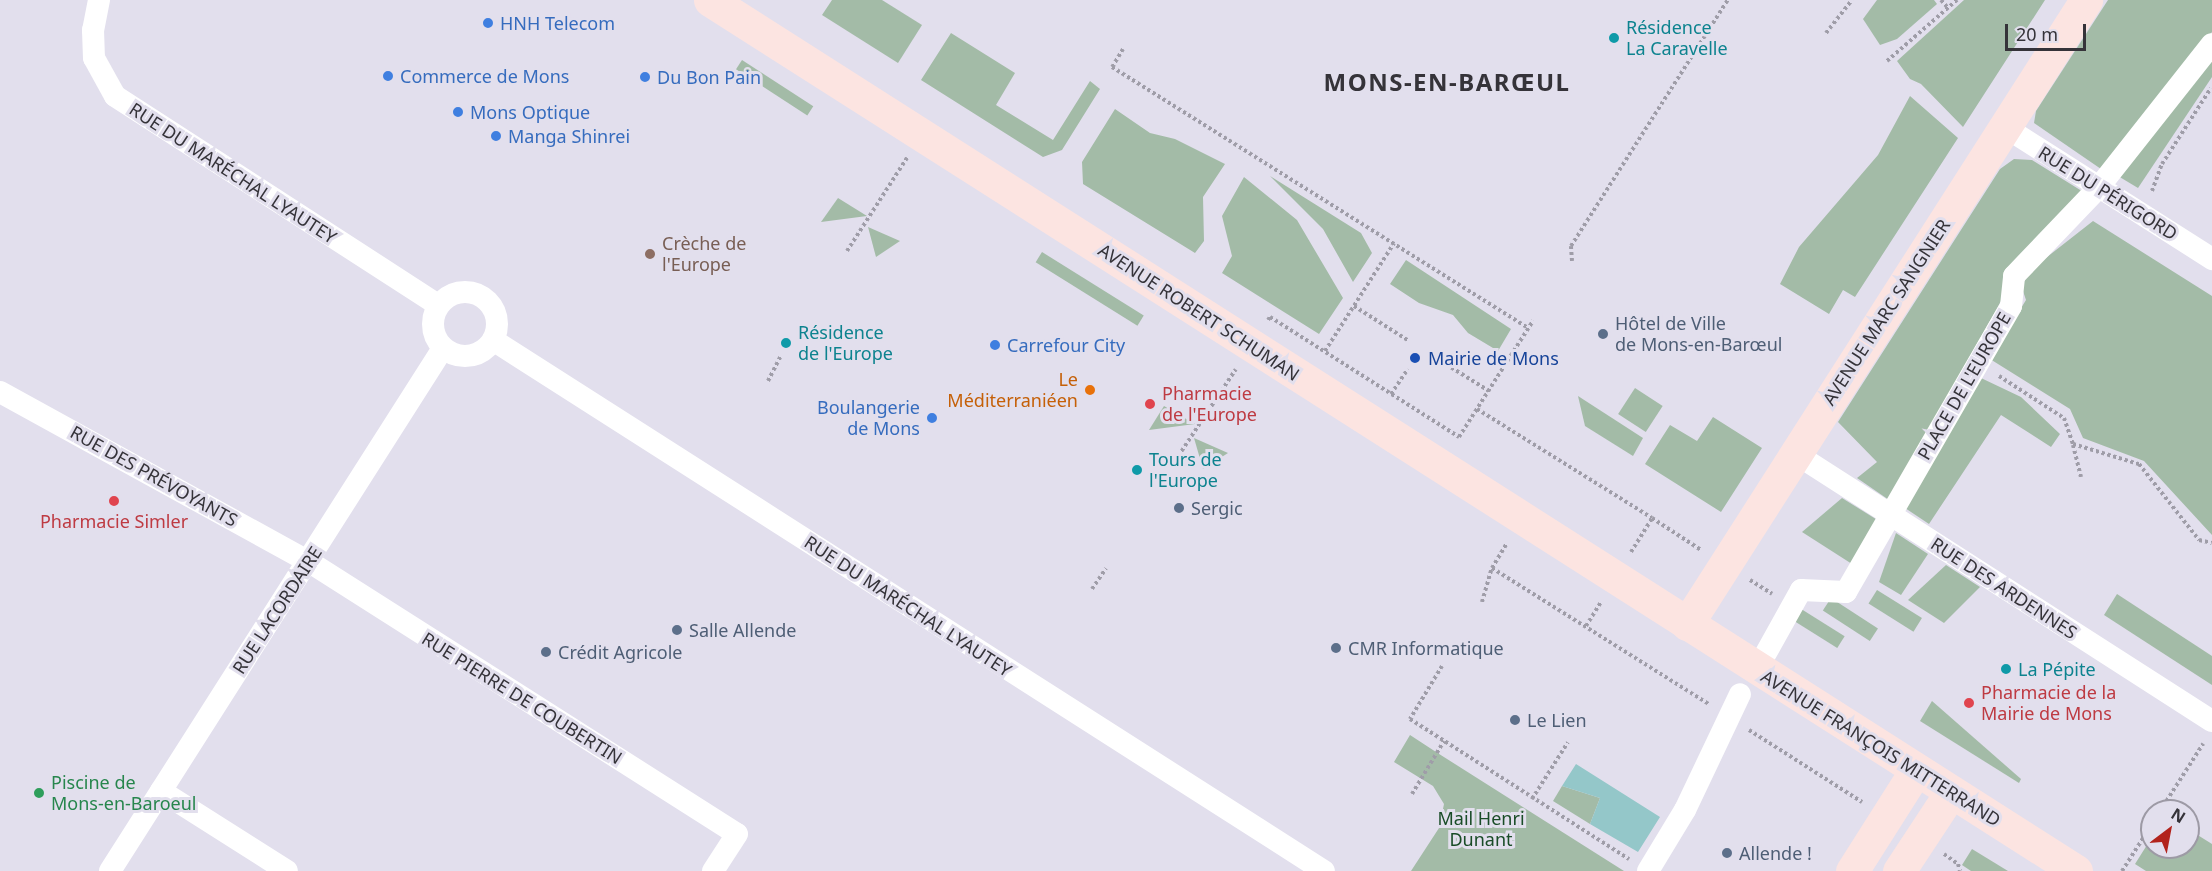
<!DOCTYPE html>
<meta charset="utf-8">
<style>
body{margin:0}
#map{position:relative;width:2212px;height:871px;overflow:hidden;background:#e2dfed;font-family:"Noto Sans",sans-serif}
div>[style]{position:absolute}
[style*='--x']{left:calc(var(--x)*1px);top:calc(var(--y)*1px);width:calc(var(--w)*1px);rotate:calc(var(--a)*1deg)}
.green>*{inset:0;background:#a3bba7;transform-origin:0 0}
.water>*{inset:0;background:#94c7c9}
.path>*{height:4px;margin-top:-2px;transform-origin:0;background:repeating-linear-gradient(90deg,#9f9da8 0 3px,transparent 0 6px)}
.street>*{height:22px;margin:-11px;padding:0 11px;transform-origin:11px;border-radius:11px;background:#fff}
.street>.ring{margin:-11px;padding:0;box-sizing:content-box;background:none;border:22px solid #fff;border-radius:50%}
.secondary>*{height:33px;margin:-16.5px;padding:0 16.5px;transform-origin:16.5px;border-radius:16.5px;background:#fce4e1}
.dots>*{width:16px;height:16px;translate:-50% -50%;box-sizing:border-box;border:3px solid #e2dfed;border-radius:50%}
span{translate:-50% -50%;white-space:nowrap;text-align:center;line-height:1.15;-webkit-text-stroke:6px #e2dfed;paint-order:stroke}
.shop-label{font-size:18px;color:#366cbe}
.left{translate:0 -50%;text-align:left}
.right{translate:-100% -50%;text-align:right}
.culture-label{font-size:18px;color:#0d838f}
.street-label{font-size:18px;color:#353339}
.education-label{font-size:18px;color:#785e54}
.service-label{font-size:18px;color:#4e5e75}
.transit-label{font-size:18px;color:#164399}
.food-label{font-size:18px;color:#c56008}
.health-label{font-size:18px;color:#be3a42}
.leisure-label{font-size:18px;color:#27864d}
.park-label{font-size:18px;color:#194c27}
.district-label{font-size:24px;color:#353339;font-weight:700;letter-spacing:1.5px}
.north{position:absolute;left:2140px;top:799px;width:60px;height:60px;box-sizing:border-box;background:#e2dfed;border:2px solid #9d9aa5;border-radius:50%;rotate:32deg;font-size:16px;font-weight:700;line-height:24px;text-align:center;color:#353339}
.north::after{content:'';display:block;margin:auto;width:21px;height:27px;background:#b2231c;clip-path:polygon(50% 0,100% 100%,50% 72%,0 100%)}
.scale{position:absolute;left:2005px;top:24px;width:81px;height:27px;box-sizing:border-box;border:3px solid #353339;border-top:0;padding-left:8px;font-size:18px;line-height:21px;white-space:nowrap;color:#353339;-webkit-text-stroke:4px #e2dfed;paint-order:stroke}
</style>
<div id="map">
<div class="green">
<div style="clip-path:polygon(832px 0,882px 0,922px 25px,898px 63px,822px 15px)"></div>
<div style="clip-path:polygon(1877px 0,1934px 0,1937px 4px,1897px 39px,1880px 45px,1863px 19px)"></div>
<div style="clip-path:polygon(1964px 0,2045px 0,1963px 127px,1921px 84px,1910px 79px,1897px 61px)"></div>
<div style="clip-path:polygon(2108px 0,2212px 0,2212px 32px,2101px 169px,2034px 123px,2036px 111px)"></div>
<div style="clip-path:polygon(951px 33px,1015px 73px,996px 105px,1053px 140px,1090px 81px,1100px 89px,1062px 150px,1043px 157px,921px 80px)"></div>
<div style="clip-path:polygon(2212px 57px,2212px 77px,2138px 188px,2118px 176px)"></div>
<div style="left:742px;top:60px;width:85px;height:11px;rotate:33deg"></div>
<div style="clip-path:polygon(1910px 96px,1958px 138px,1855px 297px,1843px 290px,1829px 314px,1780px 284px,1799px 247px,1878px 155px)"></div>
<div style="clip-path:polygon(1115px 109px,1150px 133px,1175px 139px,1225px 164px,1203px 197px,1204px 241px,1195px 253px,1083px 184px,1082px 162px)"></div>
<div style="clip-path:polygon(2014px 159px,2032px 160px,2085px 193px,2005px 294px,1889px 500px,1857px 478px,1877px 462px,1838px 422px,2000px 169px)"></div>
<div style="clip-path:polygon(1270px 176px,1361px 233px,1372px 253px,1353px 282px,1323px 229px)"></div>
<div style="clip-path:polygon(1244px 177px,1297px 220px,1343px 298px,1319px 334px,1222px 273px,1232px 256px,1222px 216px)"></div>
<div style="clip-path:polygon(838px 198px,867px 216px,821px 222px)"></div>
<div style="clip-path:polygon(2093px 221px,2212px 296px,2212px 535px,2144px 461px,2083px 438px,2070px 409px,1990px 359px,2026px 300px,2019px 279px)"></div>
<div style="clip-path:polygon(868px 227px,900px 241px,876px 257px)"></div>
<div style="left:1042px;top:252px;width:120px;height:12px;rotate:32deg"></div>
<div style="clip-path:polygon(1406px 260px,1511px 329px,1498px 351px,1468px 333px,1453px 315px,1419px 303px,1390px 284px)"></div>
<div style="clip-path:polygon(1981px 378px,2021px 397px,2060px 434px,2051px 447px,2001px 415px,1929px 524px,1905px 508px)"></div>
<div style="left:1635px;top:388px;width:33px;height:31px;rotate:33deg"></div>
<div style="clip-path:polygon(1578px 396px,1643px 438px,1633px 456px,1585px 426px)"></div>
<div style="clip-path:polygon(1164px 406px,1195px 424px,1149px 430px)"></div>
<div style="clip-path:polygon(1713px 417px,1762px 448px,1721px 512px,1645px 464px,1670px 425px,1697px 441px)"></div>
<div style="clip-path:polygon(1194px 438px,1228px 453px,1203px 469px)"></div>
<div style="clip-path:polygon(1842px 498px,1879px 521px,1852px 564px,1802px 532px)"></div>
<div style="clip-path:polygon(1896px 533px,1928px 554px,1901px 595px,1879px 582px)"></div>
<div style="clip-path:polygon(1946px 565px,1980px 587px,1944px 623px,1908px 600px)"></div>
<div style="left:1877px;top:590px;width:53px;height:16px;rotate:32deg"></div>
<div style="clip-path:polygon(2117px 594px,2212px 656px,2212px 685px,2104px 615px)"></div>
<div style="left:1831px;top:598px;width:56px;height:15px;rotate:33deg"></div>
<div style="left:1798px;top:607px;width:55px;height:14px;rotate:32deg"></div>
<div style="clip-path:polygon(1932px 701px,2021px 779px,2019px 783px,1920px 721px)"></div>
<div style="clip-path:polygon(1410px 735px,1436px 752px,1624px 871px,1411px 871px,1439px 828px,1444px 804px,1433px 786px,1394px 762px)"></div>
<div style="clip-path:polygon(1562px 786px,1600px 798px,1590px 824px,1553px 801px)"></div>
<div style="clip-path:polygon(2188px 829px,2212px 844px,2212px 871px,2146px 871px,2135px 864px,2152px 837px,2152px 847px,2188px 847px)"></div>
<div style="clip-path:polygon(1972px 849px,2008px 871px,1971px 871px,1962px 865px)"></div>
</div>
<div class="water">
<div style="clip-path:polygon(1576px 764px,1660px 817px,1638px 852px,1590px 824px,1600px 798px,1562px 786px)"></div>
</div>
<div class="path">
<div style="--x:1941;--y:0;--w:11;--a:49"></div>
<div style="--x:1826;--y:33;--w:42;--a:-51.8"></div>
<div style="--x:1123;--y:49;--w:21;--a:121"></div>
<div style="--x:1112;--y:67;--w:491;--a:32.1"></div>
<div style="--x:1887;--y:61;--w:93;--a:-41.1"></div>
<div style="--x:2152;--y:191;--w:29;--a:-70"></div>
<div style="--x:2162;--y:164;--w:90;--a:-57.2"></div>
<div style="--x:847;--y:251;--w:111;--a:-57.2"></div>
<div style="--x:1572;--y:261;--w:15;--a:-94"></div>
<div style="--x:1571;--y:246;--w:292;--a:-57.5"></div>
<div style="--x:1354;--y:306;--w:65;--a:32.5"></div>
<div style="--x:1268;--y:320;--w:4;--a:-56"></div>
<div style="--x:1270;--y:317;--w:224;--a:32.4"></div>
<div style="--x:1459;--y:437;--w:138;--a:-57.5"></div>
<div style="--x:1325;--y:351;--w:128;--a:-57.4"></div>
<div style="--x:1436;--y:358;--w:62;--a:31.9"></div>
<div style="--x:1999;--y:376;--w:77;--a:32.9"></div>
<div style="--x:2064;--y:418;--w:28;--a:71"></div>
<div style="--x:2073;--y:444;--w:69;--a:16.9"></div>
<div style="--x:2139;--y:464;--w:97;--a:51.7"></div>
<div style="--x:2199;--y:540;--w:13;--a:13"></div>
<div style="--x:768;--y:381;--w:27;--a:-63"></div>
<div style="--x:1391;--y:394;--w:30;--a:-56"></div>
<div style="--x:1477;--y:409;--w:206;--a:31.9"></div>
<div style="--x:2073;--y:445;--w:33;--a:76"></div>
<div style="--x:1175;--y:461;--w:110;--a:-56.5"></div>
<div style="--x:1631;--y:552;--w:40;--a:-58"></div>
<div style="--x:1652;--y:518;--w:59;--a:33.1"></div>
<div style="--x:1492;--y:568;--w:257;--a:32.1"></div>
<div style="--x:1750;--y:580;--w:26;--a:32"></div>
<div style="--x:1092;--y:589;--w:25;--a:-56"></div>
<div style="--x:1482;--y:602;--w:35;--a:-74"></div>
<div style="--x:1492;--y:568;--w:29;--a:-59"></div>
<div style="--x:1586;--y:626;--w:28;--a:-58"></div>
<div style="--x:1442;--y:666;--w:62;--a:121.1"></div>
<div style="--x:1410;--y:719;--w:260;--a:32.6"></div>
<div style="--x:1749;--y:730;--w:134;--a:32.5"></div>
<div style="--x:1412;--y:794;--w:62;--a:-58.9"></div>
<div style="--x:1532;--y:799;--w:67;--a:-57.7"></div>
<div style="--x:2160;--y:811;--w:80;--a:-57.3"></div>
<div style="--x:1944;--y:854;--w:17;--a:36"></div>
<div style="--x:1958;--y:864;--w:7;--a:74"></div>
<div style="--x:2122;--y:871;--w:56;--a:-57.4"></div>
</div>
<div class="street">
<div style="--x:99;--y:0;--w:31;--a:101"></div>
<div style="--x:93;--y:30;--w:28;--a:88"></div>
<div style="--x:94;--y:58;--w:43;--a:61.1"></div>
<div style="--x:115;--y:96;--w:385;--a:32.9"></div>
<div style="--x:2005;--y:127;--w:246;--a:32.5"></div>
<div class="ring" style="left:433px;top:292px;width:42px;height:42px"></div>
<div style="--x:493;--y:340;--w:986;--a:32.58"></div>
<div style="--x:0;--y:392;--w:351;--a:28.8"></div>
<div style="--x:308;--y:561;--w:508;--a:32.47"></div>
<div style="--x:737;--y:834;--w:44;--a:123"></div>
<div style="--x:1796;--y:454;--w:494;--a:32.7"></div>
<div style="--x:1766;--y:653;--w:72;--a:-60.9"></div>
<div style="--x:1801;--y:590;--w:45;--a:2.5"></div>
<div style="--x:1846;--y:592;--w:330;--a:-60"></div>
<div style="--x:2011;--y:306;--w:30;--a:-84"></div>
<div style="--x:2014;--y:276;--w:123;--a:-46.3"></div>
<div style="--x:2099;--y:187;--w:182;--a:-51.7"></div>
<div style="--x:161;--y:791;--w:149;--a:32.4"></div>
<div style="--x:110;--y:871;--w:620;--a:-57.51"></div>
<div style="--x:1648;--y:871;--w:71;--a:-58.8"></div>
<div style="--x:1685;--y:810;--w:128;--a:-64.6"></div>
</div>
<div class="secondary">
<div style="--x:710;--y:0;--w:1620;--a:32.52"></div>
<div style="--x:1687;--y:624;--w:741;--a:-57.4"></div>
<div style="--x:1852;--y:871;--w:120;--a:-57.6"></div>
<div style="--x:1899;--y:871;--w:95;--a:-56.6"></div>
</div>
<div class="dots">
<div style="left:488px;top:23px;background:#3f7fe0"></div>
<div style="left:1614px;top:38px;background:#0f9aa8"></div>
<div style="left:388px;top:76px;background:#3f7fe0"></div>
<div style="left:645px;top:77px;background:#3f7fe0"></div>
<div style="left:458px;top:112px;background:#3f7fe0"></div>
<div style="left:496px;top:136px;background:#3f7fe0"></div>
<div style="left:650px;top:254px;background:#8d6e63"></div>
<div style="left:1603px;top:334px;background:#5c6f8a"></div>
<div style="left:786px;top:343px;background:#0f9aa8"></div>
<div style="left:995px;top:345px;background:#3f7fe0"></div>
<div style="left:1415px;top:358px;background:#1a4fb4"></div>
<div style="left:1090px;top:390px;background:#e8710a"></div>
<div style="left:1150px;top:404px;background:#e0444e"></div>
<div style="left:932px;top:418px;background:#3f7fe0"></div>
<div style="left:1137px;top:470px;background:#0f9aa8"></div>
<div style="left:114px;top:501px;background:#e0444e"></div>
<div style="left:1179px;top:508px;background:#5c6f8a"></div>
<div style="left:677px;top:630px;background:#5c6f8a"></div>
<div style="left:1336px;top:648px;background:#5c6f8a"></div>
<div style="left:546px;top:652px;background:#5c6f8a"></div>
<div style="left:2006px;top:669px;background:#0f9aa8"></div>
<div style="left:1969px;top:703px;background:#e0444e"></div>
<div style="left:1515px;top:720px;background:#5c6f8a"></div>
<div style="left:39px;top:793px;background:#2e9e5b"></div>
<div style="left:1727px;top:853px;background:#5c6f8a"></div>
</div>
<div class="shop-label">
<span class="left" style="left:500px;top:23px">HNH Telecom</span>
<span class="left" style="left:400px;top:76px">Commerce de Mons</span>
<span class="left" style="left:657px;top:77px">Du Bon Pain</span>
<span class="left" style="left:470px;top:112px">Mons Optique</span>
<span class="left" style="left:508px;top:136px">Manga Shinrei</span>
<span class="left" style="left:1007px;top:345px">Carrefour City</span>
<span class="right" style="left:920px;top:418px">Boulangerie<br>de Mons</span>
</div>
<div class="culture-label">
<span class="left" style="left:1626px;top:38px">Résidence<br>La Caravelle</span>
<span class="left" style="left:798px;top:343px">Résidence<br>de l'Europe</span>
<span class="left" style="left:1149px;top:470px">Tours de<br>l'Europe</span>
<span class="left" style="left:2018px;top:669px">La Pépite</span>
</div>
<div class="street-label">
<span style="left:233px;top:173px;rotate:33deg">RUE DU MARÉCHAL LYAUTEY</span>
<span style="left:2108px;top:193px;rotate:32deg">RUE DU PÉRIGORD</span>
<span style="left:1199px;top:312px;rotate:33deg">AVENUE ROBERT SCHUMAN</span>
<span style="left:1886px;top:312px;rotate:-57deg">AVENUE MARC SANGNIER</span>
<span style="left:1964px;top:386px;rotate:-60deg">PLACE DE L'EUROPE</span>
<span style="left:154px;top:476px;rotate:29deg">RUE DES PRÉVOYANTS</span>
<span style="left:2004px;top:588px;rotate:33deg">RUE DES ARDENNES</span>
<span style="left:908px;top:606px;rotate:33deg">RUE DU MARÉCHAL LYAUTEY</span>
<span style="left:277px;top:610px;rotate:-57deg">RUE LACORDAIRE</span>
<span style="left:522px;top:698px;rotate:32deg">RUE PIERRE DE COUBERTIN</span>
<span style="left:1881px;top:748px;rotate:32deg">AVENUE FRANÇOIS MITTERRAND</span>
</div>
<div class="education-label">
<span class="left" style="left:662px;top:254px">Crèche de<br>l'Europe</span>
</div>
<div class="service-label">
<span class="left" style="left:1615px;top:334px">Hôtel de Ville<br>de Mons-en-Barœul</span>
<span class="left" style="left:1191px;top:508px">Sergic</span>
<span class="left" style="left:689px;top:630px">Salle Allende</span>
<span class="left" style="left:1348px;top:648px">CMR Informatique</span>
<span class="left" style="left:558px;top:652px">Crédit Agricole</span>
<span class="left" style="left:1527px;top:720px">Le Lien</span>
<span class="left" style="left:1739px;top:853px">Allende !</span>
</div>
<div class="transit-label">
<span class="left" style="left:1428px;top:358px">Mairie de Mons</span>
</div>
<div class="food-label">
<span class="right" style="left:1078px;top:390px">Le<br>Méditerraniéen</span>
</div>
<div class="health-label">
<span class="left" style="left:1162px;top:404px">Pharmacie<br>de l'Europe</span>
<span style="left:114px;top:521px">Pharmacie Simler</span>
<span class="left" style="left:1981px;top:703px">Pharmacie de la<br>Mairie de Mons</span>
</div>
<div class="leisure-label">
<span class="left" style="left:51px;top:793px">Piscine de<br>Mons-en-Baroeul</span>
</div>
<div class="park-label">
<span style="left:1481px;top:829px">Mail Henri<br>Dunant</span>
</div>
<div class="district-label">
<span style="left:1447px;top:82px">MONS-EN-BARŒUL</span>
</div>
<div class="north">N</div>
<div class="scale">20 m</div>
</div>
